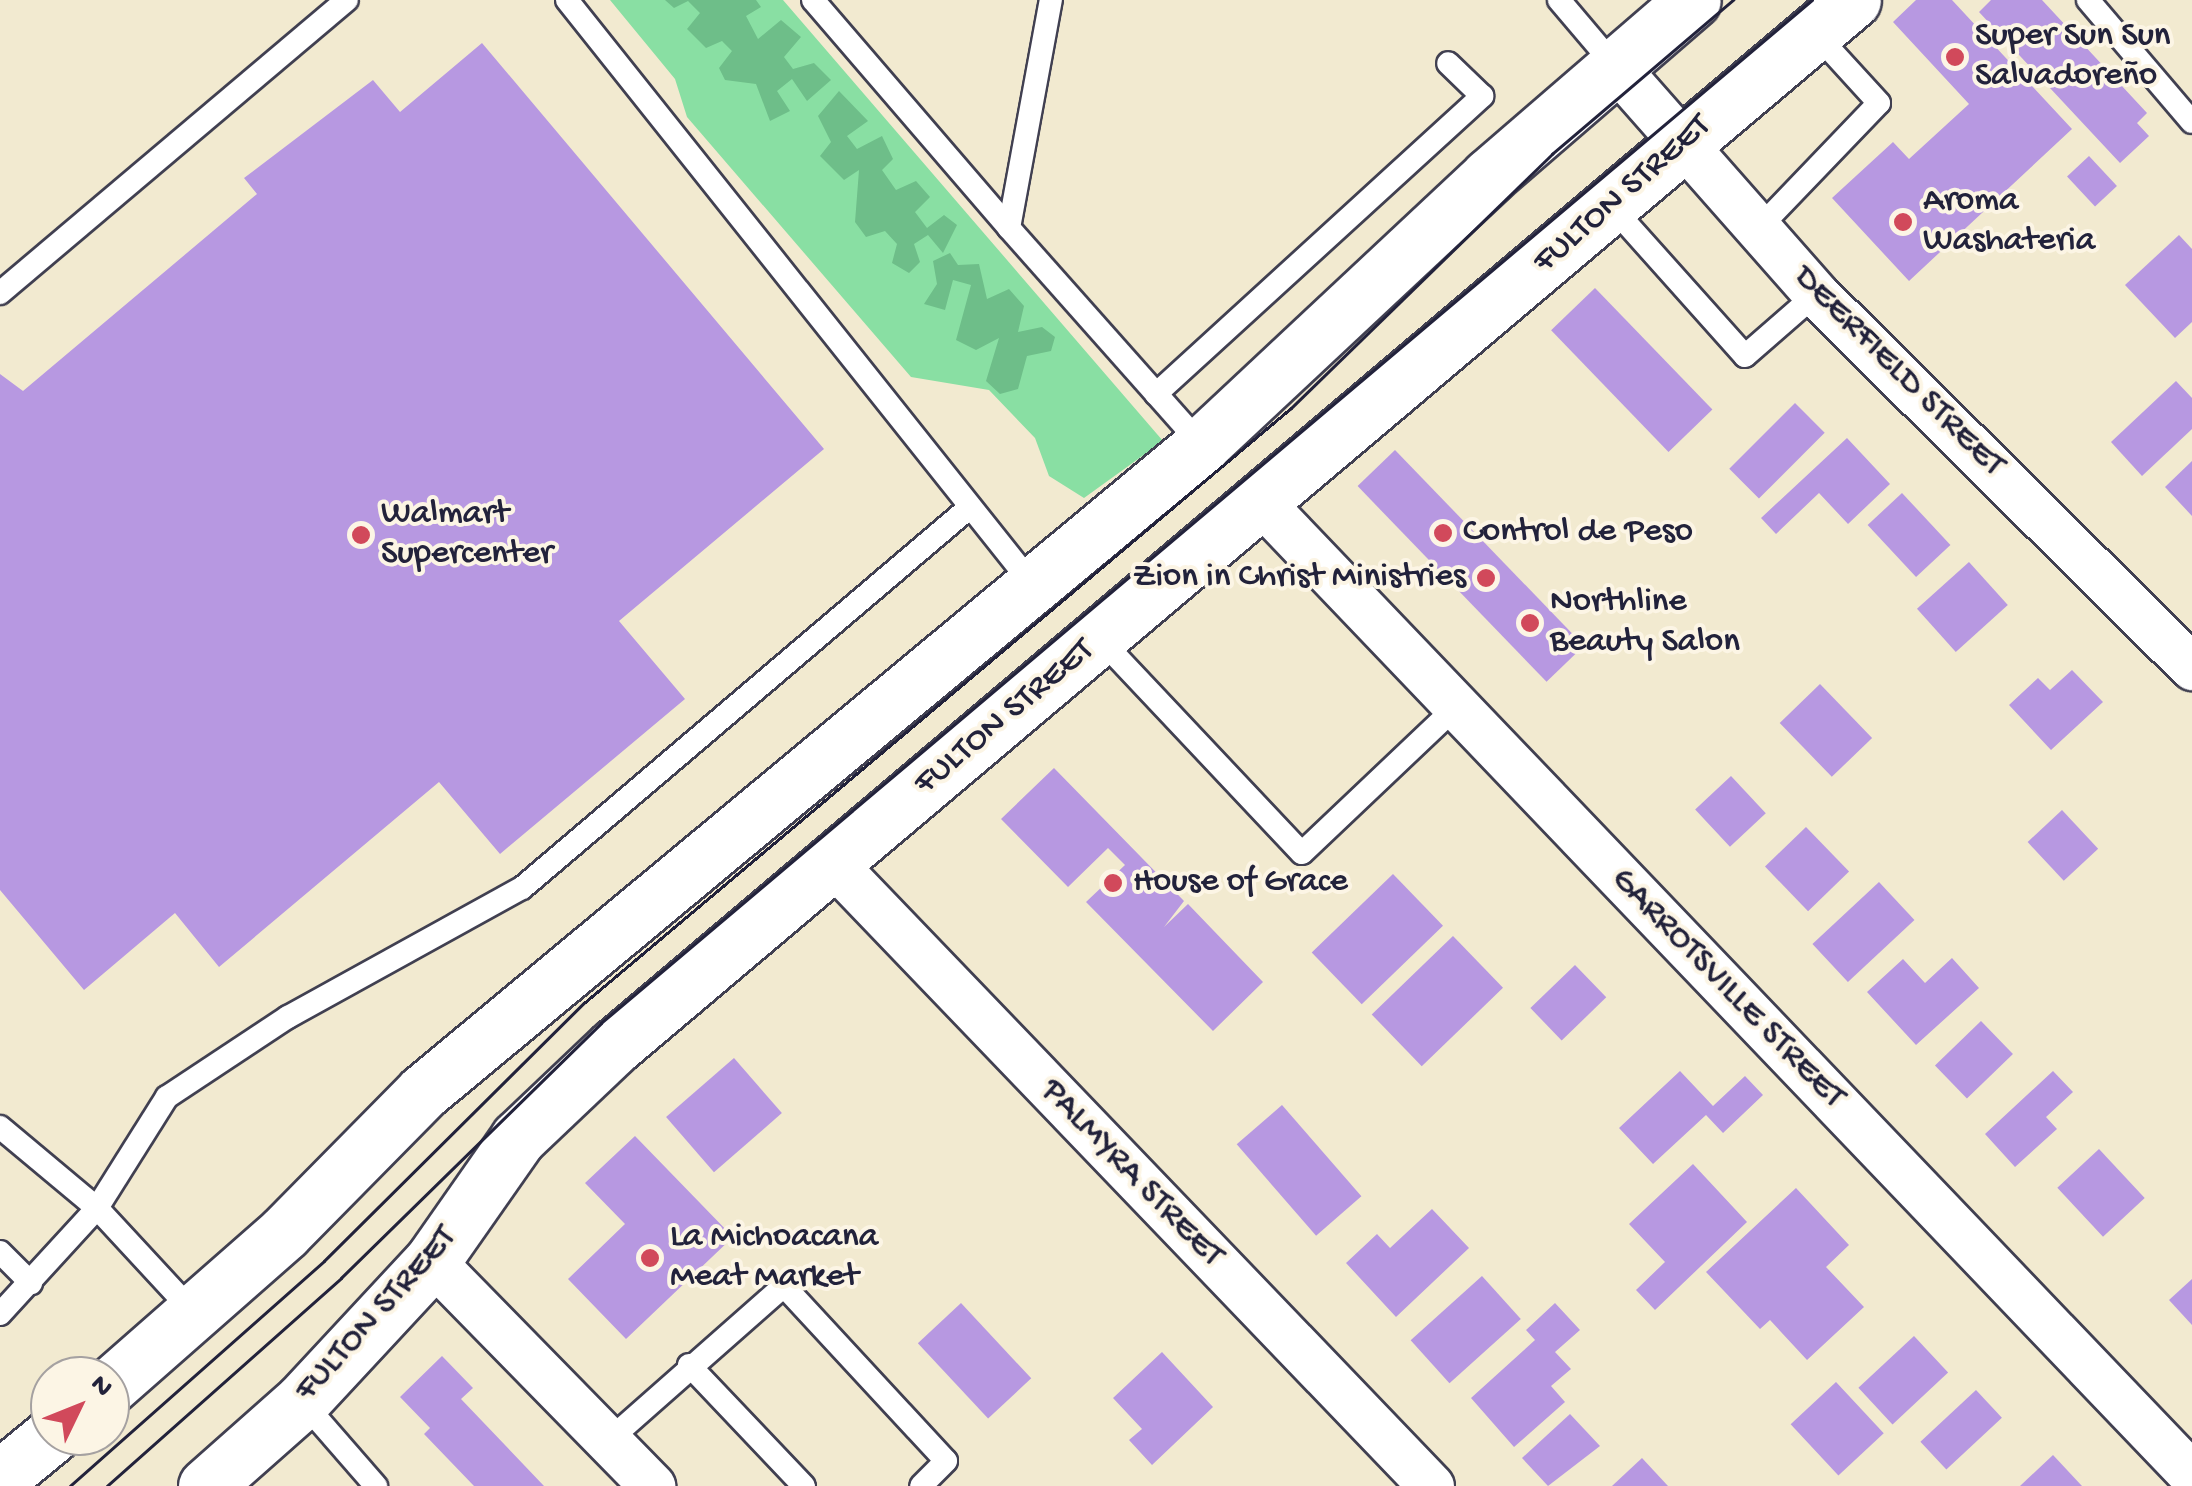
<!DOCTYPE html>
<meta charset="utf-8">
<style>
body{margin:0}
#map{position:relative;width:2192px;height:1486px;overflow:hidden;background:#f2ead0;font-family:"Gochi Hand",sans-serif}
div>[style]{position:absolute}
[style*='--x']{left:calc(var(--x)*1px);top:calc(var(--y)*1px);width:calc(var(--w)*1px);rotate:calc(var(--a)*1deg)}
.green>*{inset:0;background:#89dfa3}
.forest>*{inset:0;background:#6ebe89}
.building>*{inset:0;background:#b798e1;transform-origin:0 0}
.roads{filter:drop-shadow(2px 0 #414051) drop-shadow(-2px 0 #414051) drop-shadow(0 2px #414051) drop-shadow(0 -2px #414051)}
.lane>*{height:22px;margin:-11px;padding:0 11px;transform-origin:11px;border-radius:11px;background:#fff}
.street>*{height:45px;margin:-22.5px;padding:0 22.5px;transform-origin:22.5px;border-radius:22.5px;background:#fff}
.secondary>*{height:55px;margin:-27.5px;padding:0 27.5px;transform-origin:27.5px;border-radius:27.5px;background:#fff}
.tram>*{height:2.5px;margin:-1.25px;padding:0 1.25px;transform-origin:1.25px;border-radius:1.25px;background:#22223b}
.dots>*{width:28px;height:28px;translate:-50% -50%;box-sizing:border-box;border:5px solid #fcf5e5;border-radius:50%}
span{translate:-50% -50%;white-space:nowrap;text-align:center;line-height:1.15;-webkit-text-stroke:8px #fcf5e5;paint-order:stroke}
.poi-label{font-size:35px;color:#22223b}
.left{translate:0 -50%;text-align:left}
.right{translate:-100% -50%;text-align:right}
.street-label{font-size:35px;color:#22223b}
.north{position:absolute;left:30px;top:1356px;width:100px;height:100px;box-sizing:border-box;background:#fcf5e5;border:2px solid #a5a1a1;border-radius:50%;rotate:47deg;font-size:28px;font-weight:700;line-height:40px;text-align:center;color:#22223b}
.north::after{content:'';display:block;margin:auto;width:35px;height:45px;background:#d1495b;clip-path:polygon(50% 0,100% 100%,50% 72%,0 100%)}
</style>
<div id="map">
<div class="green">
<div style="clip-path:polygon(610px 0,783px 0,1163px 441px,1084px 498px,1049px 476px,1035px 438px,989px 390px,911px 377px,687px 117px,675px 79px)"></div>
</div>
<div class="forest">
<div style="clip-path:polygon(665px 0,756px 0,761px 7px,746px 16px,758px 39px,781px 20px,801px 37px,784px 57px,793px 69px,814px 63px,831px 80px,807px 101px,792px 79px,777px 91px,790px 111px,770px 121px,756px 84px,725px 80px,719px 68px,732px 51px,722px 41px,706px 48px,687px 29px,700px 13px,688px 1px,674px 8px)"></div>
<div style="clip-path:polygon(839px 91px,868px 121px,847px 136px,857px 149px,882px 136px,893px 159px,882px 170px,896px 190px,916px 181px,930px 197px,915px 212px,927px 228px,944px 215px,957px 225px,943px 253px,928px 235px,914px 244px,920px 262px,909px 273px,892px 263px,897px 244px,885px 231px,866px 237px,855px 222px,859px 170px,844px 180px,820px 156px,831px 142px,818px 116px)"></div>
<div style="clip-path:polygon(950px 253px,958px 265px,979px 264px,987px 299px,1009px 289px,1024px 306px,1018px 332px,1042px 327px,1055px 337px,1051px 351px,1027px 356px,1018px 389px,1000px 394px,986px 381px,999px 338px,976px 350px,956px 340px,971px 285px,953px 280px,945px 310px,924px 304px,937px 284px,933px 261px)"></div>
</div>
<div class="building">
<div style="clip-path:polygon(1916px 0,1952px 0,2072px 129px,1909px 281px,1832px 198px,1893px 142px,1909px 159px,1969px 104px,1893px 22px)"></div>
<div style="clip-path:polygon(1991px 0,2042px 0,2147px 113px,2137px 123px,2149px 136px,2120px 163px,1979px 12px)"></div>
<div style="clip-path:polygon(482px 43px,824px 449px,619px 621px,685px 699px,500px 854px,439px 782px,219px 967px,175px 913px,84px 990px,0 890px,0 374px,23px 391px,257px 194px,244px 178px,373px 80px,400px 112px)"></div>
<div style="left:2089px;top:156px;width:41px;height:30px;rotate:47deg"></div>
<div style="clip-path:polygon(2179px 235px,2192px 249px,2192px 322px,2175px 338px,2125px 285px)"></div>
<div style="left:1595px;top:288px;width:169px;height:61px;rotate:46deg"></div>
<div style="clip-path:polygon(2176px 381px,2192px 398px,2192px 429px,2142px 476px,2111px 442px)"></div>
<div style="left:1795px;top:403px;width:42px;height:93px;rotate:45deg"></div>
<div style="clip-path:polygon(1847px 438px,1890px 484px,1848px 524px,1819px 493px,1776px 534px,1761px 518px)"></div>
<div style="left:1395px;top:450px;width:272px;height:52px;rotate:46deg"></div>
<div style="clip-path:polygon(2192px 461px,2192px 516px,2165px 487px)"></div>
<div style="left:1902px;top:493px;width:71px;height:47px;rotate:47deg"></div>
<div style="left:1969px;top:562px;width:58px;height:70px;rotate:48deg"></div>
<div style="clip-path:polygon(2072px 670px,2103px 702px,2051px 750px,2009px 705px,2038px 678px,2050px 690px)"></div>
<div style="left:1820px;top:684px;width:75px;height:56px;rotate:46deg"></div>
<div style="clip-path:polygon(1054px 768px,1184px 901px,1164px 927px,1188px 904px,1263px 982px,1213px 1031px,1086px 902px,1125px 865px,1108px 848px,1068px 887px,1001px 819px)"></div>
<div style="left:1731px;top:776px;width:51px;height:49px;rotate:47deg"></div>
<div style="left:2062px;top:810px;width:53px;height:47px;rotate:47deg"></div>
<div style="left:1806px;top:827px;width:62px;height:57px;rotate:46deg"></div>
<div style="left:1393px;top:874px;width:72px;height:113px;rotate:46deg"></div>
<div style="left:1879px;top:882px;width:52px;height:91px;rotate:47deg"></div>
<div style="left:1453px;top:936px;width:72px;height:113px;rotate:46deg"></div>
<div style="clip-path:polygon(1952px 958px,1979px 988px,1916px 1045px,1867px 992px,1903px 959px,1925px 983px)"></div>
<div style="left:1575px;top:965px;width:45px;height:62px;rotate:46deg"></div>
<div style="left:1981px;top:1021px;width:46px;height:64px;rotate:46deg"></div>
<div style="left:734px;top:1058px;width:73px;height:90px;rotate:49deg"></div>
<div style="clip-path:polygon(1680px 1071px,1713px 1106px,1745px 1076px,1763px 1095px,1723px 1133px,1706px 1115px,1653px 1164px,1619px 1128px)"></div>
<div style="clip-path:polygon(2053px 1071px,2073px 1092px,2046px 1117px,2057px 1129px,2015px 1167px,1985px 1134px)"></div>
<div style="left:1282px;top:1105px;width:121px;height:60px;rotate:49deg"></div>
<div style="clip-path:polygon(635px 1136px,733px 1237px,626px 1339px,568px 1279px,625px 1224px,585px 1183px)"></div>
<div style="left:2099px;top:1149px;width:67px;height:57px;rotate:47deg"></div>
<div style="clip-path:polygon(1693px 1164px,1747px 1222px,1655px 1310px,1636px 1290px,1665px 1262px,1629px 1224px)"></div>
<div style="clip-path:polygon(1796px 1188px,1849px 1245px,1826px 1267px,1864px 1307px,1807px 1360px,1770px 1320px,1760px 1329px,1706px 1272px)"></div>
<div style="clip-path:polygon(1432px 1209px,1469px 1248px,1396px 1317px,1346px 1263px,1377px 1234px,1390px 1248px)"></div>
<div style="left:1482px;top:1276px;width:58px;height:96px;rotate:48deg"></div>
<div style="clip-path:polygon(2192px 1279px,2192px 1325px,2169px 1300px)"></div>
<div style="left:961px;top:1303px;width:103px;height:59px;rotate:47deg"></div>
<div style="clip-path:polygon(1555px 1303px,1580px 1330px,1555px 1352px,1571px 1369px,1551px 1386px,1565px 1402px,1514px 1447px,1471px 1398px,1535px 1340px,1526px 1330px)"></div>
<div style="left:1914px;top:1336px;width:50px;height:76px;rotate:47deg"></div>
<div style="clip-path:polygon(1162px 1352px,1213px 1407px,1152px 1465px,1129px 1440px,1142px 1429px,1113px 1398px)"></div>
<div style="clip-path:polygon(442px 1356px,473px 1388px,461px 1399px,544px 1486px,474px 1486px,424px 1434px,430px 1428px,400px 1397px)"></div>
<div style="left:1836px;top:1382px;width:70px;height:62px;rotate:47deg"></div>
<div style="left:1976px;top:1390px;width:38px;height:76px;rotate:47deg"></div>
<div style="clip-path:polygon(1570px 1414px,1600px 1446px,1548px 1486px,1522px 1458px)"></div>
<div style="clip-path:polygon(2053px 1455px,2082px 1486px,2020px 1486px)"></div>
<div style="clip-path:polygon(1642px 1458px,1668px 1486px,1612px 1486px)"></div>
</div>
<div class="roads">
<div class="lane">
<div style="--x:567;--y:0;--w:748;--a:51.46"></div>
<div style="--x:813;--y:0;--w:301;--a:49.3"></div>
<div style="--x:1009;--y:228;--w:232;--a:-79.6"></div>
<div style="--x:1559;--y:0;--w:87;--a:49.7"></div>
<div style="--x:2088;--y:0;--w:160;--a:49.6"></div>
<div style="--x:1611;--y:206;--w:201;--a:48.2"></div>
<div style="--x:1745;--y:356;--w:94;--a:-41.1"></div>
<div style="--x:1009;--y:228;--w:290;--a:48.4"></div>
<div style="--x:1759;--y:228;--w:173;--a:-46.2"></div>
<div style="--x:1879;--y:103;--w:95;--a:-132.4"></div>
<div style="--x:0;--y:293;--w:454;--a:-40.2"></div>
<div style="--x:1156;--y:394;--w:442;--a:-42.4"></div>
<div style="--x:1482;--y:96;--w:47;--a:-135.9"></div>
<div style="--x:1100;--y:639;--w:294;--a:46.7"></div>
<div style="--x:1302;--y:853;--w:214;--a:-43.5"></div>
<div style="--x:0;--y:1127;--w:126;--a:39.9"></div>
<div style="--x:97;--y:1208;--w:144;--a:47.2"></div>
<div style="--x:0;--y:1252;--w:44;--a:45"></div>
<div style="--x:0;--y:1314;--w:144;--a:-47.5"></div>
<div style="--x:97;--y:1208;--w:131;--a:-57.8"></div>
<div style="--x:167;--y:1097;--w:145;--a:-33.5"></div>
<div style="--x:288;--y:1017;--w:267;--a:-28.9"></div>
<div style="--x:522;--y:888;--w:588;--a:-40.38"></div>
<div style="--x:689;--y:1365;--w:167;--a:46.5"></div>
<div style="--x:302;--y:1401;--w:113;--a:49"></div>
<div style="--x:608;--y:1441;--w:235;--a:-41.4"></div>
<div style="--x:784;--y:1286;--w:238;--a:47.2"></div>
<div style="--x:946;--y:1461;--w:35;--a:135"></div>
</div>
<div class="street">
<div style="--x:1615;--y:66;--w:304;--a:48.6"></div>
<div style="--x:1816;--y:294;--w:530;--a:44.77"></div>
<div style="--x:1262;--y:503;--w:1345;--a:46.27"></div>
<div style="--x:832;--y:862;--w:865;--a:46.17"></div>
<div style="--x:432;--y:1261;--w:315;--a:45.6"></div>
</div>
<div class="secondary">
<div style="--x:110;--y:1386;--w:232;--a:-41.3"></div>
<div style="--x:284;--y:1233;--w:198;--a:-45.4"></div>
<div style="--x:423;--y:1092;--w:1013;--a:-39.71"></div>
<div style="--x:1202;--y:445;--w:393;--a:-43.1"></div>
<div style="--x:1489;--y:176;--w:269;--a:-40.8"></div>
<div style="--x:0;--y:1478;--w:66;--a:-39.5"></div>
<div style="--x:206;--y:1486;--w:128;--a:-41.5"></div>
<div style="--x:302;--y:1401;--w:191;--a:-47.1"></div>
<div style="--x:432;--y:1261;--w:150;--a:-55"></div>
<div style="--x:518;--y:1138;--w:132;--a:-43.5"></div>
<div style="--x:614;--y:1047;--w:1622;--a:-40.2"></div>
</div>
</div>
<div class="tram">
<div style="--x:70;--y:1486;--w:339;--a:-41.5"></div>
<div style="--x:324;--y:1261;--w:366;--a:-44.8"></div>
<div style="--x:584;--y:1003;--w:923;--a:-40.08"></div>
<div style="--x:1290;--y:409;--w:366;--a:-44.2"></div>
<div style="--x:1552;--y:154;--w:238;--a:-40.4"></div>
<div style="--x:107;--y:1486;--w:313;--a:-41.6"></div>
<div style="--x:341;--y:1278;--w:364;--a:-44.4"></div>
<div style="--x:601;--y:1023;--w:1585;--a:-40.19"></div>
</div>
<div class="dots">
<div style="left:1955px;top:57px;background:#d1495b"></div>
<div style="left:1903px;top:222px;background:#d1495b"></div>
<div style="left:1443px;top:533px;background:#d1495b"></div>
<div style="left:361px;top:535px;background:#d1495b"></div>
<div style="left:1486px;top:578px;background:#d1495b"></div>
<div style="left:1530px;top:623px;background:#d1495b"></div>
<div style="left:1113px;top:883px;background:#d1495b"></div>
<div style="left:650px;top:1258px;background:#d1495b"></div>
</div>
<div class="poi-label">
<span class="left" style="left:1975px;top:57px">Super Sun Sun<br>Salvadoreño</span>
<span class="left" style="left:1923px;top:222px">Aroma<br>Washateria</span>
<span class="left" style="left:381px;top:535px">Walmart<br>Supercenter</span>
<span class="left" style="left:1463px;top:533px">Control de Peso</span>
<span class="right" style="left:1466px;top:578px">Zion in Christ Ministries</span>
<span class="left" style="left:1550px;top:623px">Northline<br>Beauty Salon</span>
<span class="left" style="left:1133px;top:883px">House of Grace</span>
<span class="left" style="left:670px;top:1258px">La Michoacana<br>Meat Market</span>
</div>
<div class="street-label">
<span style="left:1623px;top:195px;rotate:-41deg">FULTON STREET</span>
<span style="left:1898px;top:372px;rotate:45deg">DEERFIELD STREET</span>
<span style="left:1005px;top:718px;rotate:-40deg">FULTON STREET</span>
<span style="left:1727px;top:989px;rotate:46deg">GARROTSVILLE STREET</span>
<span style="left:1131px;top:1174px;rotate:46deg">PALMYRA STREET</span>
<span style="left:377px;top:1315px;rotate:-48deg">FULTON STREET</span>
</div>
<div class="north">N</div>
</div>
